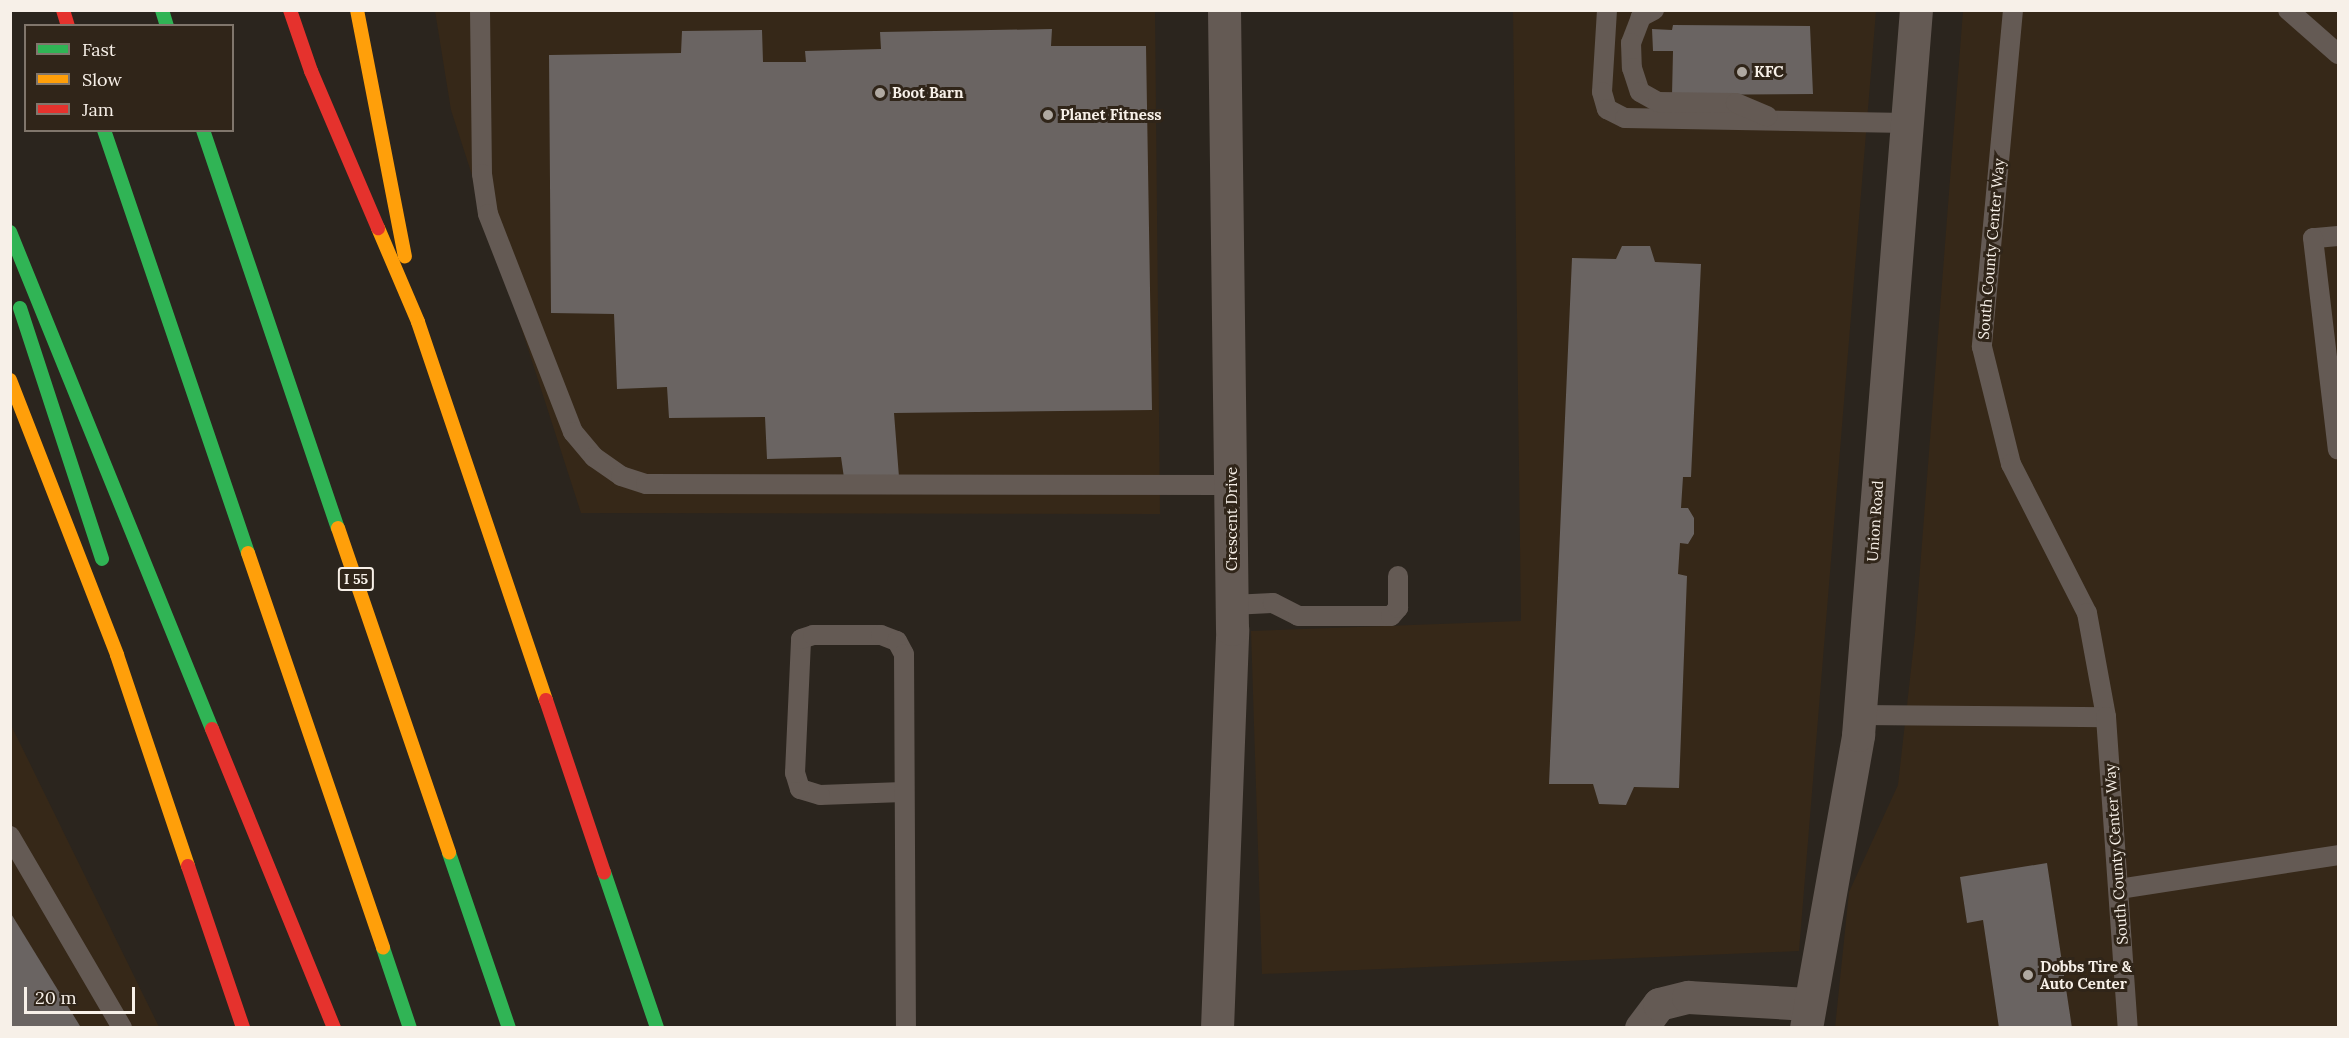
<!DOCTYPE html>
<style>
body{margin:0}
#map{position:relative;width:2349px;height:1038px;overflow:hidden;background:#2b251e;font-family:Lora,serif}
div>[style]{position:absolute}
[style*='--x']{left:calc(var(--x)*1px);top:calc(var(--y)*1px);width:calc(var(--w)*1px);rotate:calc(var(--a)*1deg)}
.built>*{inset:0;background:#362818}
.building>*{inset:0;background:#6a6462}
.lane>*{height:20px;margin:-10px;padding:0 10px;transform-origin:10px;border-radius:10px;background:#645a54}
.street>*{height:33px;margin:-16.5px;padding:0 16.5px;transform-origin:16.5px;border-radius:16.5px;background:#645a54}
.fast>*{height:14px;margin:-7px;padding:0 7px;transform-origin:7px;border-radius:7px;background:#30b455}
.slow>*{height:14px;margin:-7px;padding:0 7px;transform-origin:7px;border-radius:7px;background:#ff9f0a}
.jam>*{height:14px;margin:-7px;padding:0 7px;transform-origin:7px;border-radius:7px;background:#e5322d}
.dots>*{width:16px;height:16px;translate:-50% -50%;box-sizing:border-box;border:3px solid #302519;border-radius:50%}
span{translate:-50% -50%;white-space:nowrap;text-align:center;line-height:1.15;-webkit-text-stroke:6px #302519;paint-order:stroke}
.shield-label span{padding:2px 4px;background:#302519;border:2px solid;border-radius:4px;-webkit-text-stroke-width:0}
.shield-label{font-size:14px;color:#f7f0e8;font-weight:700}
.poi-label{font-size:15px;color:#f7f0e8;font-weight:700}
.left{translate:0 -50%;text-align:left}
.street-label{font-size:15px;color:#f7f0e8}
.frame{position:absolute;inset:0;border:12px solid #f7f0e8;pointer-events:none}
.legend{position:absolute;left:24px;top:24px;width:210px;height:108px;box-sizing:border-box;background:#302519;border:2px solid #80766c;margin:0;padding:8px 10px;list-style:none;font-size:18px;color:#f7f0e8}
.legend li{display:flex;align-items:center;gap:12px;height:30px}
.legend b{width:30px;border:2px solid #80766c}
.scale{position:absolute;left:24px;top:987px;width:111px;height:27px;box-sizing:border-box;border:3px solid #f7f0e8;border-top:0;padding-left:8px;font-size:18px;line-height:21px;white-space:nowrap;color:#f7f0e8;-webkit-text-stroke:4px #302519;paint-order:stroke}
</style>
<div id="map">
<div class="built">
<div style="clip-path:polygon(435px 11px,1155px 11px,1160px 514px,581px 513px,451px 110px)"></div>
<div style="clip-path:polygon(1513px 11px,1876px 11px,1799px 951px,1262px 974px,1251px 631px,1521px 621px)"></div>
<div style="clip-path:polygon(1963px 11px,2338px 11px,2338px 1027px,1835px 1028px,1849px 892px,1898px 785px,1915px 634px)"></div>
<div style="clip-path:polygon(11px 725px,159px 1027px,11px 1027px)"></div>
</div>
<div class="building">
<div style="clip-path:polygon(1673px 25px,1810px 26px,1813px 94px,1672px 95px,1673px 51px,1653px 51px,1652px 29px,1672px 30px)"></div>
<div style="clip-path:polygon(1052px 29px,1051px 46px,1146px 46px,1152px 410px,894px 413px,899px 477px,844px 478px,841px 457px,767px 459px,765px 417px,669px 418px,667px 387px,617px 389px,614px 314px,551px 313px,549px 55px,681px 53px,682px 31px,762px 30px,763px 62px,806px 62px,805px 51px,881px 49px,880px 32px)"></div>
<div style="clip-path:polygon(1622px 246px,1650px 246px,1655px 262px,1701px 264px,1691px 477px,1683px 477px,1681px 508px,1688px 508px,1694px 518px,1694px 534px,1688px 544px,1680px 543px,1678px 574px,1687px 576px,1679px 788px,1634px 787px,1626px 805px,1599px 804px,1593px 784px,1549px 784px,1572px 258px,1616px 259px)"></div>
<div style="clip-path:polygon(2047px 863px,2072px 1028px,1999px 1028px,1983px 920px,1967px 923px,1960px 877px)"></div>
<div style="clip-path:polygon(10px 912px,80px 1026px,77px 1028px,10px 1028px)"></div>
</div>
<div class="lane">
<div style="--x:480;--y:10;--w:164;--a:89.3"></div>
<div style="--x:482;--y:174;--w:40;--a:81.5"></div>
<div style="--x:488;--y:214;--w:234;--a:68.7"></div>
<div style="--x:573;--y:432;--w:33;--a:50"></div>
<div style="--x:594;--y:457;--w:33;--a:35"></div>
<div style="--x:621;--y:476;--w:26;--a:18"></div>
<div style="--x:646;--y:484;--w:586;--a:0.1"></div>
<div style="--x:1607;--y:10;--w:82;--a:93.5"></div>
<div style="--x:1602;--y:92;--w:18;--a:74"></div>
<div style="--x:1607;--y:109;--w:20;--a:27"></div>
<div style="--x:1625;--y:118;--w:282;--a:1"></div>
<div style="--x:1654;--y:10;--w:15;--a:152"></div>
<div style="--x:1641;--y:17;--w:28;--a:111"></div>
<div style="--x:1631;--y:43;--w:25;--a:88"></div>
<div style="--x:1632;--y:68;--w:25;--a:72"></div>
<div style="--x:1640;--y:92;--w:21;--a:29"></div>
<div style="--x:1658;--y:102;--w:78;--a:0.7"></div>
<div style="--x:1736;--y:103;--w:34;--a:23"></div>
<div style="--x:2013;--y:10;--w:338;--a:95.3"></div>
<div style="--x:1982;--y:347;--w:121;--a:76.1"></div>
<div style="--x:2011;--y:464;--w:167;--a:63"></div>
<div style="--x:2087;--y:613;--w:106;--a:79.6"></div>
<div style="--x:2288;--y:10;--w:67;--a:41.3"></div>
<div style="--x:2338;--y:236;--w:25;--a:175"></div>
<div style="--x:2313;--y:238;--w:213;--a:83.3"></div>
<div style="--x:1232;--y:605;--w:41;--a:-2.8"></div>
<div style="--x:1273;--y:603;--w:28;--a:27"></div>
<div style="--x:1298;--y:616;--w:93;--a:0"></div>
<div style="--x:1391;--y:616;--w:11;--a:-49"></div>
<div style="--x:1398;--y:608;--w:32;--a:-90"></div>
<div style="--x:1860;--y:715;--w:246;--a:0.5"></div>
<div style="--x:2106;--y:717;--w:312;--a:86"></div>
<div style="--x:903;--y:792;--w:83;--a:177.9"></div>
<div style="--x:820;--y:795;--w:21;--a:-163"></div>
<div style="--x:800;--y:789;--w:17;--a:-107"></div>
<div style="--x:795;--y:773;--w:134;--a:-87.4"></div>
<div style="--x:801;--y:639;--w:13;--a:-18"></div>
<div style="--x:813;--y:635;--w:68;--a:0"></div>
<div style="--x:881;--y:635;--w:17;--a:21"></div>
<div style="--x:897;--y:641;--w:15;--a:62"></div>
<div style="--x:904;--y:654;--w:374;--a:89.7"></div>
<div style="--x:10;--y:836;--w:222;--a:59.7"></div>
<div style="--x:2119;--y:889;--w:222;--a:-8.8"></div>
</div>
<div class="street">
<div style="--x:1217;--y:1028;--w:399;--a:-87.8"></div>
<div style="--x:1232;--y:629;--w:619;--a:-90.74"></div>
<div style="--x:1641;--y:1028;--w:30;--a:-53"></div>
<div style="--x:1659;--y:1004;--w:30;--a:-14"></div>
<div style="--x:1688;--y:997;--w:121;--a:3.3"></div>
<div style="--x:1806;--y:1028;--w:298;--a:-79.9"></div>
<div style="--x:1858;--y:735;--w:727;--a:-85.43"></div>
</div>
<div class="fast">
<div style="--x:162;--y:10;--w:17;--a:73"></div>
<div style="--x:104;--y:130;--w:447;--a:71.2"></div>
<div style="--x:203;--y:130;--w:420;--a:71.3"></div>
<div style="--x:10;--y:232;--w:536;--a:67.88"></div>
<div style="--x:20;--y:308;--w:264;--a:71.9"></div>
<div style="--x:449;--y:853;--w:185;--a:71.1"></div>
<div style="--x:604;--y:872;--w:165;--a:71.2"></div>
<div style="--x:383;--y:948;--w:84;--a:71.4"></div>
</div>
<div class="slow">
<div style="--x:357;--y:10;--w:251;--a:79"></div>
<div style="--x:378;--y:228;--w:102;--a:66.9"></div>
<div style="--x:418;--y:322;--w:399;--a:71.3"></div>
<div style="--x:10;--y:380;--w:295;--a:68.7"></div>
<div style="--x:117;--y:655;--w:223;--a:71.4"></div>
<div style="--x:338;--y:528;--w:343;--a:71.1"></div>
<div style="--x:248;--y:553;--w:417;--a:71.1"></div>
</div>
<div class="jam">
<div style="--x:63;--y:10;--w:17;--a:73"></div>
<div style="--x:290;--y:10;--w:65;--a:71"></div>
<div style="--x:311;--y:71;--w:171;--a:66.9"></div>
<div style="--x:546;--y:700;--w:182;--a:71.4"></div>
<div style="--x:212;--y:729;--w:323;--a:67.8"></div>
<div style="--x:188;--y:866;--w:171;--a:71.2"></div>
</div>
<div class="dots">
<div style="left:1742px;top:72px;background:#b0a9a1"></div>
<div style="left:880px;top:93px;background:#b0a9a1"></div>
<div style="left:1048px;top:115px;background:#b0a9a1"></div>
<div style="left:2028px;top:975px;background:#b0a9a1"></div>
</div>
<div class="shield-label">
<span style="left:356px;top:579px">I 55</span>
</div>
<div class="poi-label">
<span class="left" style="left:1754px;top:72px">KFC</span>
<span class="left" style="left:892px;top:93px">Boot Barn</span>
<span class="left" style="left:1060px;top:115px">Planet Fitness</span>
<span class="left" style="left:2040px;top:975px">Dobbs Tire &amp;<br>Auto Center</span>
</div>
<div class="street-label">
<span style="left:1991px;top:249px;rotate:-85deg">South County Center Way</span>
<span style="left:1232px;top:519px;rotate:-90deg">Crescent Drive</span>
<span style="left:1875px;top:521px;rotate:-86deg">Union Road</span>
<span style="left:2116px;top:854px;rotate:-94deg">South County Center Way</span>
</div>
<div class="frame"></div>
<ul class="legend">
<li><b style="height:8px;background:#30b455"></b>Fast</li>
<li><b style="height:8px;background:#ff9f0a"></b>Slow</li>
<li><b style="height:8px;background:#e5322d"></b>Jam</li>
</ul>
<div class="scale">20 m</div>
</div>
